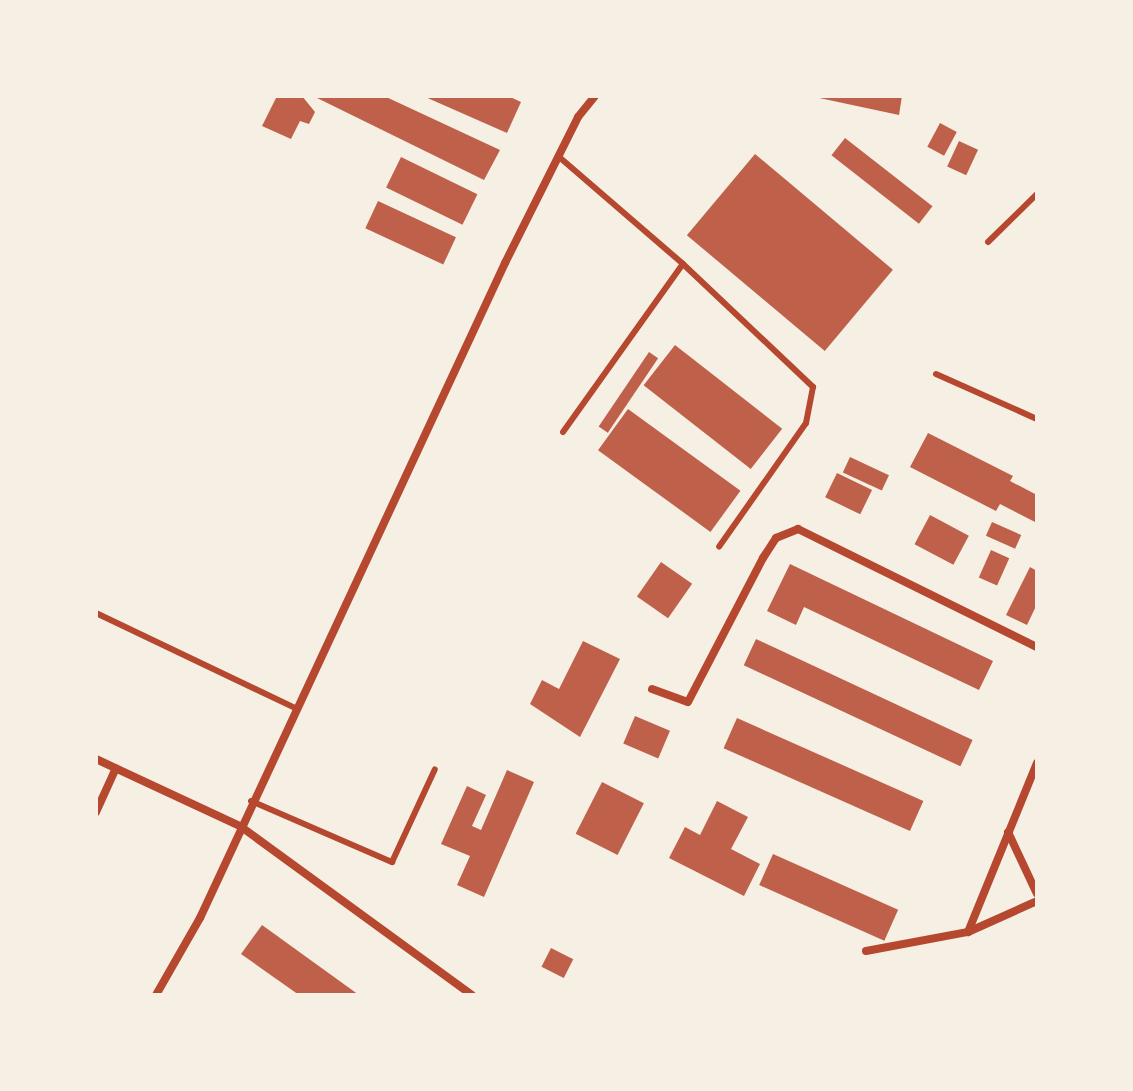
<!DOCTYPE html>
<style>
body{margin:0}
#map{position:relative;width:1133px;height:1091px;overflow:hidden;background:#f6efe4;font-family:"DM Sans",sans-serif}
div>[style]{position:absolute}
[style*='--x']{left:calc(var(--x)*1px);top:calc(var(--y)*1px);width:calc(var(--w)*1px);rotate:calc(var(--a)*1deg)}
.building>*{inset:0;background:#bf614a;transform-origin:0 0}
.service>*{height:6px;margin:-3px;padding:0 3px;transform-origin:3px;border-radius:3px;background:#b5482f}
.minor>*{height:8px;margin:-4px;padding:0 4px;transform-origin:4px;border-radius:4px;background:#b5482f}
span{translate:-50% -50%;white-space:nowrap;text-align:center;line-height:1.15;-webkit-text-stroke:8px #f6efe4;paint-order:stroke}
.frame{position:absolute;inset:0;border:98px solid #f6efe4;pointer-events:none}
</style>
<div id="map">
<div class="building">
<div style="clip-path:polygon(277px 96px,302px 96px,315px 112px,309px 124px,300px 121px,291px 139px,262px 126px)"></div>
<div style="clip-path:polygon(313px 96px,384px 96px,500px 150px,484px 180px)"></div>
<div style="clip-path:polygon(423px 96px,508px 96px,521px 102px,507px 133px)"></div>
<div style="clip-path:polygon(810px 96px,902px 96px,899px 115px)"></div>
<div style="left:940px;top:123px;width:19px;height:27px;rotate:28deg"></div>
<div style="left:845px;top:138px;width:111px;height:22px;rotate:38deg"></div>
<div style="left:959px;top:141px;width:21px;height:28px;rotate:25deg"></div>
<div style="left:755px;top:154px;width:180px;height:106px;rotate:40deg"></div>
<div style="left:401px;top:157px;width:85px;height:34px;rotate:26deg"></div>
<div style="left:378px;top:201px;width:86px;height:30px;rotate:25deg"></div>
<div style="left:675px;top:345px;width:136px;height:51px;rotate:38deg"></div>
<div style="left:649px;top:352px;width:11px;height:90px;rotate:34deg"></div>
<div style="left:628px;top:409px;width:139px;height:51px;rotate:36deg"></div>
<div style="clip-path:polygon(928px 433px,1013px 476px,1010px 481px,1037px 495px,1037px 523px,1000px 504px,996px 511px,910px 467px)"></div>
<div style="left:850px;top:457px;width:43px;height:17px;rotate:25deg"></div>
<div style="left:837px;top:473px;width:39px;height:27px;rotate:26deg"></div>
<div style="left:930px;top:515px;width:44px;height:33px;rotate:28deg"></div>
<div style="left:992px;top:522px;width:32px;height:15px;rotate:24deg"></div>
<div style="left:991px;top:550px;width:20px;height:30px;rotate:24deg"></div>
<div style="left:661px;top:562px;width:38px;height:42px;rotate:35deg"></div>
<div style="clip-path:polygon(790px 564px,993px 661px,979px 690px,804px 607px,796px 625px,767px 611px)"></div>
<div style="clip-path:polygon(1030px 567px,1037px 571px,1037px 604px,1027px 625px,1006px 615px)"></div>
<div style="left:756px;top:639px;width:239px;height:29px;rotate:25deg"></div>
<div style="clip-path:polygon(583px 641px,620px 659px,580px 737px,530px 704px,542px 680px,559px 689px)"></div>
<div style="left:635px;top:716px;width:38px;height:30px;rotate:23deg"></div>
<div style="left:737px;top:718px;width:204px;height:33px;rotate:24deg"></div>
<div style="clip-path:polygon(507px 770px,534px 782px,484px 897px,457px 885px,470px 856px,441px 844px,467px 786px,486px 795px,472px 826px,481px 830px)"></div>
<div style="left:602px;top:782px;width:47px;height:58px;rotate:27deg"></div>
<div style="clip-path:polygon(717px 801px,748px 817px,731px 849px,760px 864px,744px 896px,669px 858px,685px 827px,700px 835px)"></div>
<div style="left:773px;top:854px;width:137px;height:34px;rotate:24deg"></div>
<div style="clip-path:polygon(262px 925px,359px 995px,299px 995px,241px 954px)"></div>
<div style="left:551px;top:948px;width:25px;height:21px;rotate:27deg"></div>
</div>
<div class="service">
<div style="--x:558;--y:156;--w:165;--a:40.8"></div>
<div style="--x:683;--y:264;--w:179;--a:43.4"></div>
<div style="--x:813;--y:387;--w:37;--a:101"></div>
<div style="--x:806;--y:423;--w:151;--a:125.1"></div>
<div style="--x:988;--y:242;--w:69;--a:-44.4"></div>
<div style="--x:936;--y:374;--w:111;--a:24"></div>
<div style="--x:563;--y:432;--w:206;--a:-54.5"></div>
<div style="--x:96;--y:613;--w:221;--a:25.5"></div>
<div style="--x:251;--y:801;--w:154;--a:23.4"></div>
<div style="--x:392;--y:862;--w:102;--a:-65.2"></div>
</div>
<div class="minor">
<div style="--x:652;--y:689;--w:38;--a:20"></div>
<div style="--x:688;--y:702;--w:162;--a:-62.5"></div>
<div style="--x:763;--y:558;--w:24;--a:-57"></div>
<div style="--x:776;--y:538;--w:24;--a:-22"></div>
<div style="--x:798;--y:529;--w:267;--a:26.3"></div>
<div style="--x:96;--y:759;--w:159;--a:25"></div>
<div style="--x:240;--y:826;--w:287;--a:36.1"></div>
<div style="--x:96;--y:812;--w:48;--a:-65.6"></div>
<div style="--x:1008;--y:832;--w:68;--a:64.9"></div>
<div style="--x:968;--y:932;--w:76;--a:-24.2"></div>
<div style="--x:866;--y:951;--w:104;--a:-10.6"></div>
<div style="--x:968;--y:932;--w:183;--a:-67.8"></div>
<div style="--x:156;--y:995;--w:89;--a:-60.3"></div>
<div style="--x:200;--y:918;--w:723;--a:-65.03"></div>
<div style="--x:505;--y:263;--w:163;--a:-63.4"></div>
<div style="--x:578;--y:117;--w:27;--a:-51"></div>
</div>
<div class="frame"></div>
</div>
